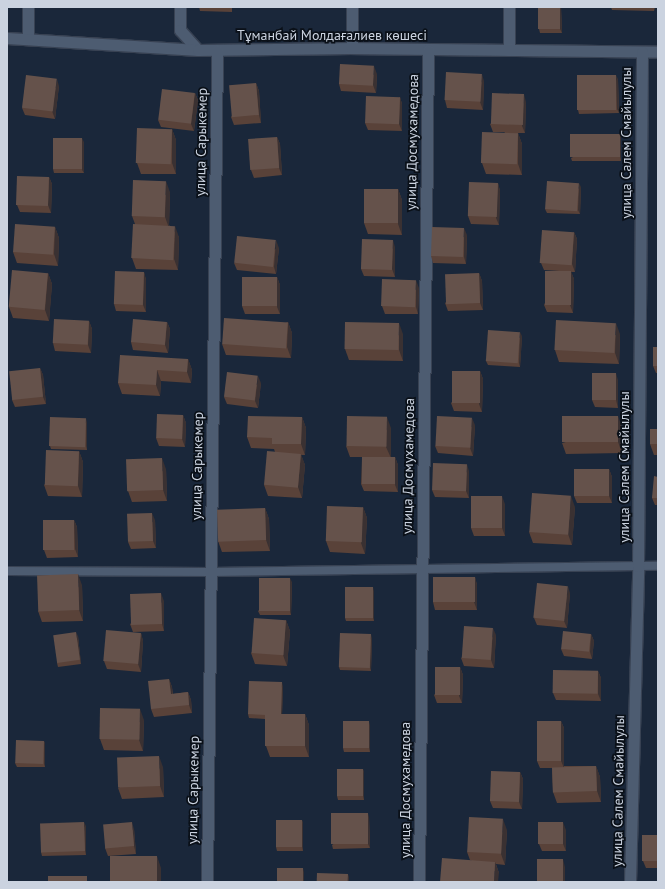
<!DOCTYPE html>
<meta charset="utf-8">
<style>
body{margin:0}
#map{position:relative;width:665px;height:889px;overflow:hidden;background:#1a273a;font-family:"PT Sans",sans-serif}
div>[style]{position:absolute}
[style*='--x']{left:calc(var(--x)*1px);top:calc(var(--y)*1px);width:calc(var(--w)*1px);rotate:calc(var(--a)*1deg)}
.roads{filter:drop-shadow(1px 0 #384253) drop-shadow(-1px 0 #384253) drop-shadow(0 1px #384253) drop-shadow(0 -1px #384253)}
.service>*{height:8px;margin:-4px;padding:0 4px;transform-origin:4px;border-radius:4px;background:#4d5c71}
.minor>*{height:11px;margin:-5.5px;padding:0 5.5px;transform-origin:5.5px;border-radius:5.5px;background:#4d5c71}
.wall>*{inset:0;background:#594239}
.shaded-wall>*{inset:0;background:#3a3132}
.building>*{inset:0;background:#65524b;transform-origin:0 0}
span{translate:-50% -50%;white-space:nowrap;text-align:center;line-height:1.15;-webkit-text-stroke:3.5px #0a1018;paint-order:stroke}
.street-label{font-size:14px;color:#cbd3e0}
.frame{position:absolute;inset:0;border:8px solid #cbd3e0;pointer-events:none}
</style>
<div id="map">
<div class="roads">
<div class="service">
<div style="--x:7;--y:571;--w:204;--a:0.3"></div>
<div style="--x:211;--y:572;--w:447;--a:-0.8"></div>
</div>
<div class="minor">
<div style="--x:28;--y:7;--w:32;--a:90"></div>
<div style="--x:180;--y:7;--w:23;--a:90"></div>
<div style="--x:180;--y:30;--w:27;--a:48"></div>
<div style="--x:509;--y:7;--w:43;--a:90"></div>
<div style="--x:7;--y:38;--w:191;--a:3.6"></div>
<div style="--x:198;--y:50;--w:154;--a:-0.7"></div>
<div style="--x:352;--y:48;--w:306;--a:0.7"></div>
<div style="--x:352;--y:48;--w:41;--a:-90"></div>
<div style="--x:207;--y:882;--w:832;--a:-89.31"></div>
<div style="--x:419;--y:882;--w:832;--a:-89.38"></div>
<div style="--x:630;--y:882;--w:316;--a:-88.5"></div>
<div style="--x:638;--y:566;--w:514;--a:-89.55"></div>
</div>
</div>
<div class="wall">
<div style="clip-path:polygon(199px 7px,232px 7px,232px 12px,200px 11px)"></div>
<div style="clip-path:polygon(561px 7px,562px 33px,540px 33px,539px 29px)"></div>
<div style="clip-path:polygon(611px 7px,655px 7px,654px 11px,612px 10px)"></div>
<div style="clip-path:polygon(377px 74px,376px 93px,341px 91px,339px 84px)"></div>
<div style="clip-path:polygon(618px 79px,619px 113px,579px 114px,578px 110px)"></div>
<div style="clip-path:polygon(484px 81px,483px 110px,447px 108px,445px 100px)"></div>
<div style="clip-path:polygon(256px 83px,259px 91px,261px 123px,234px 125px,231px 117px)"></div>
<div style="clip-path:polygon(59px 86px,55px 119px,25px 115px,22px 108px)"></div>
<div style="clip-path:polygon(195px 93px,198px 100px,194px 131px,161px 127px,158px 120px)"></div>
<div style="clip-path:polygon(400px 97px,402px 104px,402px 131px,368px 130px,365px 123px)"></div>
<div style="clip-path:polygon(526px 102px,525px 133px,518px 133px,522px 144px,522px 175px,486px 174px,482px 163px,505px 132px,493px 132px,490px 124px)"></div>
<div style="clip-path:polygon(172px 129px,176px 140px,176px 174px,141px 174px,137px 163px)"></div>
<div style="clip-path:polygon(620px 134px,621px 138px,621px 161px,572px 161px,571px 158px)"></div>
<div style="clip-path:polygon(277px 137px,280px 144px,282px 175px,254px 178px,251px 170px)"></div>
<div style="clip-path:polygon(84px 142px,84px 173px,54px 173px,53px 169px)"></div>
<div style="clip-path:polygon(49px 177px,52px 184px,51px 213px,20px 212px,17px 205px)"></div>
<div style="clip-path:polygon(498px 183px,500px 191px,499px 225px,471px 224px,468px 216px)"></div>
<div style="clip-path:polygon(581px 187px,580px 214px,547px 213px,545px 209px)"></div>
<div style="clip-path:polygon(398px 189px,402px 200px,402px 235px,368px 234px,364px 223px)"></div>
<div style="clip-path:polygon(170px 192px,169px 225px,179px 237px,178px 270px,136px 269px,132px 258px,135px 224px,132px 216px)"></div>
<div style="clip-path:polygon(55px 227px,59px 238px,58px 266px,17px 263px,13px 252px)"></div>
<div style="clip-path:polygon(574px 232px,577px 239px,575px 272px,571px 272px,574px 279px,573px 313px,547px 312px,544px 305px,559px 271px,544px 270px,541px 263px)"></div>
<div style="clip-path:polygon(467px 235px,466px 264px,433px 263px,431px 256px)"></div>
<div style="clip-path:polygon(395px 247px,395px 277px,364px 276px,361px 269px)"></div>
<div style="clip-path:polygon(279px 248px,276px 274px,237px 270px,234px 263px)"></div>
<div style="clip-path:polygon(144px 272px,146px 280px,146px 312px,116px 311px,114px 304px)"></div>
<div style="clip-path:polygon(48px 273px,52px 284px,49px 321px,13px 318px,9px 307px)"></div>
<div style="clip-path:polygon(479px 273px,482px 281px,483px 310px,448px 311px,445px 303px)"></div>
<div style="clip-path:polygon(277px 277px,280px 285px,280px 314px,245px 314px,242px 306px)"></div>
<div style="clip-path:polygon(419px 288px,418px 314px,385px 314px,382px 306px)"></div>
<div style="clip-path:polygon(89px 321px,92px 329px,91px 353px,55px 351px,53px 343px)"></div>
<div style="clip-path:polygon(167px 322px,170px 329px,168px 353px,133px 350px,131px 342px)"></div>
<div style="clip-path:polygon(288px 322px,292px 333px,291px 358px,226px 355px,222px 344px)"></div>
<div style="clip-path:polygon(403px 334px,403px 361px,349px 360px,345px 349px)"></div>
<div style="clip-path:polygon(620px 334px,619px 364px,559px 362px,555px 350px)"></div>
<div style="clip-path:polygon(522px 336px,520px 367px,488px 365px,486px 361px)"></div>
<div style="clip-path:polygon(658px 347px,658px 373px,656px 373px,653px 366px)"></div>
<div style="clip-path:polygon(188px 359px,192px 370px,191px 383px,161px 381px,160px 396px,122px 394px,118px 383px)"></div>
<div style="clip-path:polygon(40px 368px,43px 375px,46px 404px,15px 407px,12px 400px)"></div>
<div style="clip-path:polygon(480px 371px,483px 379px,482px 412px,454px 411px,451px 403px)"></div>
<div style="clip-path:polygon(618px 380px,618px 408px,595px 407px,592px 400px)"></div>
<div style="clip-path:polygon(261px 383px,258px 408px,227px 404px,224px 397px)"></div>
<div style="clip-path:polygon(183px 415px,186px 423px,185px 447px,159px 446px,156px 438px)"></div>
<div style="clip-path:polygon(302px 417px,306px 428px,305px 455px,301px 455px,305px 465px,302px 498px,268px 496px,264px 485px,275px 452px,274px 449px,251px 448px,247px 437px)"></div>
<div style="clip-path:polygon(87px 422px,87px 450px,51px 449px,50px 446px)"></div>
<div style="clip-path:polygon(475px 425px,473px 456px,438px 453px,435px 446px)"></div>
<div style="clip-path:polygon(622px 427px,622px 453px,566px 454px,562px 443px)"></div>
<div style="clip-path:polygon(391px 428px,391px 457px,395px 457px,398px 465px,398px 492px,364px 491px,361px 484px,362px 457px,350px 457px,346px 446px)"></div>
<div style="clip-path:polygon(658px 429px,658px 455px,654px 455px,650px 444px)"></div>
<div style="clip-path:polygon(79px 451px,83px 462px,82px 497px,48px 496px,44px 485px)"></div>
<div style="clip-path:polygon(166px 469px,167px 501px,132px 502px,128px 491px)"></div>
<div style="clip-path:polygon(609px 469px,612px 477px,612px 503px,577px 503px,574px 496px)"></div>
<div style="clip-path:polygon(469px 471px,469px 498px,435px 497px,432px 490px)"></div>
<div style="clip-path:polygon(658px 477px,658px 505px,655px 505px,652px 498px)"></div>
<div style="clip-path:polygon(505px 504px,505px 536px,474px 536px,471px 528px)"></div>
<div style="clip-path:polygon(363px 507px,367px 518px,365px 554px,330px 552px,326px 541px)"></div>
<div style="clip-path:polygon(575px 507px,572px 545px,533px 543px,529px 532px)"></div>
<div style="clip-path:polygon(265px 508px,269px 519px,270px 551px,222px 552px,218px 541px)"></div>
<div style="clip-path:polygon(74px 520px,77px 527px,78px 557px,47px 558px,44px 550px)"></div>
<div style="clip-path:polygon(155px 520px,156px 548px,131px 549px,128px 542px)"></div>
<div style="clip-path:polygon(475px 577px,477px 585px,477px 610px,435px 610px,433px 602px)"></div>
<div style="clip-path:polygon(292px 582px,291px 615px,260px 615px,258px 611px)"></div>
<div style="clip-path:polygon(82px 585px,83px 621px,42px 622px,38px 611px)"></div>
<div style="clip-path:polygon(374px 591px,374px 621px,346px 621px,345px 618px)"></div>
<div style="clip-path:polygon(570px 593px,567px 628px,537px 625px,534px 618px)"></div>
<div style="clip-path:polygon(164px 601px,164px 631px,133px 632px,130px 624px)"></div>
<div style="clip-path:polygon(286px 620px,290px 631px,287px 666px,255px 664px,251px 653px)"></div>
<div style="clip-path:polygon(141px 633px,143px 641px,141px 672px,107px 669px,104px 661px)"></div>
<div style="clip-path:polygon(591px 634px,594px 641px,592px 659px,564px 656px,561px 649px)"></div>
<div style="clip-path:polygon(496px 635px,494px 668px,464px 666px,461px 658px)"></div>
<div style="clip-path:polygon(78px 636px,81px 664px,58px 667px,57px 663px)"></div>
<div style="clip-path:polygon(372px 638px,371px 671px,340px 670px,339px 667px)"></div>
<div style="clip-path:polygon(460px 667px,463px 675px,462px 703px,437px 703px,434px 695px)"></div>
<div style="clip-path:polygon(598px 671px,601px 678px,601px 701px,556px 700px,553px 693px)"></div>
<div style="clip-path:polygon(169px 679px,172px 687px,173px 694px,188px 692px,191px 700px,192px 713px,154px 717px,151px 709px)"></div>
<div style="clip-path:polygon(283px 686px,282px 714px,305px 714px,309px 725px,309px 757px,270px 757px,266px 746px,265px 719px,249px 718px,248px 714px)"></div>
<div style="clip-path:polygon(144px 720px,143px 751px,104px 750px,100px 739px)"></div>
<div style="clip-path:polygon(561px 721px,564px 728px,564px 766px,596px 766px,600px 777px,601px 802px,557px 803px,553px 792px,552px 768px,540px 768px,537px 761px)"></div>
<div style="clip-path:polygon(370px 725px,370px 752px,344px 752px,343px 748px)"></div>
<div style="clip-path:polygon(44px 741px,45px 744px,45px 767px,17px 767px,15px 763px)"></div>
<div style="clip-path:polygon(163px 767px,164px 797px,122px 799px,118px 788px)"></div>
<div style="clip-path:polygon(363px 769px,364px 773px,364px 800px,338px 800px,337px 796px)"></div>
<div style="clip-path:polygon(520px 772px,523px 779px,522px 809px,493px 808px,490px 801px)"></div>
<div style="clip-path:polygon(369px 817px,370px 848px,333px 849px,332px 845px)"></div>
<div style="clip-path:polygon(302px 820px,303px 824px,303px 851px,277px 851px,276px 847px)"></div>
<div style="clip-path:polygon(86px 826px,86px 855px,42px 856px,41px 852px)"></div>
<div style="clip-path:polygon(134px 829px,136px 854px,108px 856px,105px 848px)"></div>
<div style="clip-path:polygon(507px 830px,505px 865px,496px 864px,499px 873px,470px 860px,467px 852px)"></div>
<div style="clip-path:polygon(566px 830px,566px 851px,542px 851px,539px 844px)"></div>
<div style="clip-path:polygon(658px 835px,658px 868px,646px 868px,643px 861px)"></div>
</div>
<div class="shaded-wall">
<div style="clip-path:polygon(560px 7px,561px 7px,562px 33px,560px 29px)"></div>
<div style="clip-path:polygon(374px 66px,377px 74px,376px 93px,373px 85px)"></div>
<div style="clip-path:polygon(482px 74px,484px 81px,483px 110px,480px 102px)"></div>
<div style="clip-path:polygon(616px 75px,618px 79px,619px 113px,617px 109px)"></div>
<div style="clip-path:polygon(57px 79px,59px 86px,55px 119px,52px 111px)"></div>
<div style="clip-path:polygon(256px 83px,259px 91px,261px 123px,259px 115px)"></div>
<div style="clip-path:polygon(195px 93px,198px 100px,194px 131px,191px 124px)"></div>
<div style="clip-path:polygon(524px 94px,526px 102px,525px 133px,522px 126px)"></div>
<div style="clip-path:polygon(400px 97px,402px 104px,402px 131px,399px 124px)"></div>
<div style="clip-path:polygon(172px 129px,176px 140px,176px 174px,172px 163px)"></div>
<div style="clip-path:polygon(518px 133px,522px 144px,522px 175px,518px 164px)"></div>
<div style="clip-path:polygon(620px 134px,621px 138px,621px 161px,620px 157px)"></div>
<div style="clip-path:polygon(277px 137px,280px 144px,282px 175px,279px 168px)"></div>
<div style="clip-path:polygon(82px 138px,84px 142px,84px 173px,82px 170px)"></div>
<div style="clip-path:polygon(49px 177px,52px 184px,51px 213px,48px 205px)"></div>
<div style="clip-path:polygon(166px 181px,170px 192px,169px 228px,165px 217px)"></div>
<div style="clip-path:polygon(498px 183px,500px 191px,499px 225px,496px 218px)"></div>
<div style="clip-path:polygon(579px 183px,581px 187px,580px 214px,578px 210px)"></div>
<div style="clip-path:polygon(398px 189px,402px 200px,402px 235px,398px 224px)"></div>
<div style="clip-path:polygon(175px 226px,179px 237px,178px 270px,174px 259px)"></div>
<div style="clip-path:polygon(55px 227px,59px 238px,58px 266px,54px 254px)"></div>
<div style="clip-path:polygon(464px 228px,467px 235px,466px 264px,464px 257px)"></div>
<div style="clip-path:polygon(574px 232px,577px 239px,575px 272px,572px 264px)"></div>
<div style="clip-path:polygon(276px 240px,279px 248px,276px 274px,274px 267px)"></div>
<div style="clip-path:polygon(393px 240px,395px 247px,395px 277px,392px 269px)"></div>
<div style="clip-path:polygon(571px 271px,574px 279px,573px 313px,570px 305px)"></div>
<div style="clip-path:polygon(144px 272px,146px 280px,146px 312px,143px 305px)"></div>
<div style="clip-path:polygon(48px 273px,52px 284px,49px 321px,45px 310px)"></div>
<div style="clip-path:polygon(479px 273px,482px 281px,483px 310px,480px 303px)"></div>
<div style="clip-path:polygon(277px 277px,280px 285px,280px 314px,277px 307px)"></div>
<div style="clip-path:polygon(416px 280px,419px 288px,418px 314px,416px 307px)"></div>
<div style="clip-path:polygon(89px 321px,92px 329px,91px 353px,88px 345px)"></div>
<div style="clip-path:polygon(167px 322px,170px 329px,168px 353px,165px 345px)"></div>
<div style="clip-path:polygon(288px 322px,292px 333px,291px 358px,287px 347px)"></div>
<div style="clip-path:polygon(399px 323px,403px 334px,403px 361px,399px 350px)"></div>
<div style="clip-path:polygon(616px 323px,620px 334px,619px 364px,615px 353px)"></div>
<div style="clip-path:polygon(520px 332px,522px 336px,520px 367px,519px 363px)"></div>
<div style="clip-path:polygon(188px 359px,192px 370px,191px 383px,187px 372px)"></div>
<div style="clip-path:polygon(40px 368px,43px 375px,46px 404px,43px 397px)"></div>
<div style="clip-path:polygon(157px 370px,161px 381px,160px 396px,156px 385px)"></div>
<div style="clip-path:polygon(480px 371px,483px 379px,482px 412px,479px 404px)"></div>
<div style="clip-path:polygon(616px 373px,618px 380px,618px 408px,616px 400px)"></div>
<div style="clip-path:polygon(258px 376px,261px 383px,258px 408px,255px 401px)"></div>
<div style="clip-path:polygon(183px 415px,186px 423px,185px 447px,182px 439px)"></div>
<div style="clip-path:polygon(618px 416px,622px 427px,622px 453px,618px 442px)"></div>
<div style="clip-path:polygon(302px 417px,306px 428px,305px 455px,301px 444px)"></div>
<div style="clip-path:polygon(387px 417px,391px 428px,391px 458px,386px 447px)"></div>
<div style="clip-path:polygon(86px 418px,87px 422px,87px 450px,86px 446px)"></div>
<div style="clip-path:polygon(472px 418px,475px 425px,473px 456px,470px 448px)"></div>
<div style="clip-path:polygon(79px 451px,83px 462px,82px 497px,78px 486px)"></div>
<div style="clip-path:polygon(301px 454px,305px 465px,302px 498px,298px 487px)"></div>
<div style="clip-path:polygon(395px 457px,398px 465px,398px 492px,395px 485px)"></div>
<div style="clip-path:polygon(162px 458px,166px 469px,167px 501px,163px 490px)"></div>
<div style="clip-path:polygon(467px 464px,469px 471px,469px 498px,466px 491px)"></div>
<div style="clip-path:polygon(609px 469px,612px 477px,612px 503px,609px 496px)"></div>
<div style="clip-path:polygon(502px 496px,505px 504px,505px 536px,502px 528px)"></div>
<div style="clip-path:polygon(571px 496px,575px 507px,572px 545px,568px 534px)"></div>
<div style="clip-path:polygon(363px 507px,367px 518px,365px 554px,361px 543px)"></div>
<div style="clip-path:polygon(265px 508px,269px 519px,270px 551px,266px 540px)"></div>
<div style="clip-path:polygon(152px 513px,155px 520px,156px 548px,153px 541px)"></div>
<div style="clip-path:polygon(74px 520px,77px 527px,78px 557px,75px 549px)"></div>
<div style="clip-path:polygon(78px 574px,82px 585px,83px 621px,79px 610px)"></div>
<div style="clip-path:polygon(475px 577px,477px 585px,477px 610px,474px 602px)"></div>
<div style="clip-path:polygon(290px 578px,292px 582px,291px 615px,290px 612px)"></div>
<div style="clip-path:polygon(568px 586px,570px 593px,567px 628px,564px 621px)"></div>
<div style="clip-path:polygon(373px 587px,374px 591px,374px 621px,373px 618px)"></div>
<div style="clip-path:polygon(161px 593px,164px 601px,164px 631px,162px 624px)"></div>
<div style="clip-path:polygon(286px 620px,290px 631px,287px 666px,283px 655px)"></div>
<div style="clip-path:polygon(493px 628px,496px 635px,494px 668px,491px 660px)"></div>
<div style="clip-path:polygon(76px 632px,78px 636px,81px 664px,80px 660px)"></div>
<div style="clip-path:polygon(141px 633px,143px 641px,141px 672px,138px 664px)"></div>
<div style="clip-path:polygon(371px 634px,372px 638px,371px 671px,370px 668px)"></div>
<div style="clip-path:polygon(591px 634px,594px 641px,592px 659px,590px 652px)"></div>
<div style="clip-path:polygon(460px 667px,463px 675px,462px 703px,459px 696px)"></div>
<div style="clip-path:polygon(598px 671px,601px 678px,601px 701px,598px 694px)"></div>
<div style="clip-path:polygon(169px 679px,172px 687px,173px 702px,171px 694px)"></div>
<div style="clip-path:polygon(282px 682px,283px 686px,282px 719px,281px 716px)"></div>
<div style="clip-path:polygon(188px 692px,191px 700px,192px 713px,189px 705px)"></div>
<div style="clip-path:polygon(140px 709px,144px 720px,143px 751px,139px 740px)"></div>
<div style="clip-path:polygon(305px 714px,309px 725px,309px 757px,305px 746px)"></div>
<div style="clip-path:polygon(369px 721px,370px 725px,370px 752px,369px 748px)"></div>
<div style="clip-path:polygon(561px 721px,564px 728px,564px 768px,561px 761px)"></div>
<div style="clip-path:polygon(44px 741px,45px 744px,45px 767px,44px 764px)"></div>
<div style="clip-path:polygon(159px 756px,163px 767px,164px 797px,160px 786px)"></div>
<div style="clip-path:polygon(596px 766px,600px 777px,601px 802px,597px 791px)"></div>
<div style="clip-path:polygon(363px 769px,364px 773px,364px 800px,363px 796px)"></div>
<div style="clip-path:polygon(520px 772px,523px 779px,522px 809px,519px 802px)"></div>
<div style="clip-path:polygon(368px 813px,369px 817px,370px 848px,368px 844px)"></div>
<div style="clip-path:polygon(503px 819px,507px 830px,505px 865px,501px 854px)"></div>
<div style="clip-path:polygon(302px 820px,303px 824px,303px 851px,302px 847px)"></div>
<div style="clip-path:polygon(84px 822px,86px 826px,86px 855px,85px 851px)"></div>
<div style="clip-path:polygon(132px 822px,134px 829px,136px 854px,134px 846px)"></div>
<div style="clip-path:polygon(563px 822px,566px 830px,566px 851px,563px 844px)"></div>
<div style="clip-path:polygon(157px 856px,161px 868px,161px 882px,157px 882px)"></div>
<div style="clip-path:polygon(563px 859px,565px 867px,565px 882px,562px 882px)"></div>
<div style="clip-path:polygon(495px 862px,499px 873px,498px 882px,494px 882px)"></div>
<div style="clip-path:polygon(303px 868px,304px 872px,304px 882px,303px 882px)"></div>
<div style="clip-path:polygon(348px 874px,349px 877px,349px 882px,348px 882px)"></div>
</div>
<div class="building">
<div style="left:538px;top:7px;width:22px;height:22px"></div>
<div style="left:340px;top:64px;width:34px;height:20px;rotate:3deg"></div>
<div style="left:446px;top:72px;width:36px;height:28px;rotate:3deg"></div>
<div style="left:26px;top:75px;width:31px;height:33px;rotate:7deg"></div>
<div style="left:577px;top:75px;width:39px;height:35px"></div>
<div style="left:256px;top:83px;width:32px;height:27px;rotate:85deg"></div>
<div style="left:162px;top:89px;width:33px;height:31px;rotate:7deg"></div>
<div style="left:492px;top:93px;width:32px;height:31px;rotate:2deg"></div>
<div style="left:366px;top:96px;width:34px;height:27px;rotate:2deg"></div>
<div style="left:137px;top:128px;width:35px;height:35px;rotate:2deg"></div>
<div style="left:482px;top:132px;width:36px;height:31px;rotate:2deg"></div>
<div style="left:620px;top:134px;width:23px;height:50px;rotate:90deg"></div>
<div style="left:277px;top:137px;width:31px;height:29px;rotate:86deg"></div>
<div style="left:53px;top:138px;width:29px;height:31px"></div>
<div style="left:17px;top:176px;width:32px;height:29px;rotate:2deg"></div>
<div style="left:133px;top:180px;width:33px;height:36px;rotate:2deg"></div>
<div style="left:547px;top:181px;width:32px;height:28px;rotate:4deg"></div>
<div style="left:469px;top:182px;width:29px;height:34px;rotate:2deg"></div>
<div style="left:364px;top:189px;width:34px;height:34px"></div>
<div style="left:15px;top:224px;width:40px;height:28px;rotate:4deg"></div>
<div style="left:133px;top:224px;width:42px;height:34px;rotate:3deg"></div>
<div style="left:432px;top:227px;width:32px;height:29px;rotate:2deg"></div>
<div style="left:542px;top:230px;width:32px;height:33px;rotate:4deg"></div>
<div style="left:237px;top:236px;width:39px;height:27px;rotate:6deg"></div>
<div style="left:362px;top:239px;width:31px;height:30px;rotate:2deg"></div>
<div style="left:12px;top:270px;width:36px;height:37px;rotate:5deg"></div>
<div style="left:115px;top:271px;width:29px;height:33px;rotate:2deg"></div>
<div style="left:545px;top:271px;width:26px;height:34px"></div>
<div style="left:479px;top:273px;width:30px;height:34px;rotate:88deg"></div>
<div style="left:242px;top:277px;width:35px;height:29px"></div>
<div style="left:382px;top:279px;width:34px;height:27px;rotate:2deg"></div>
<div style="left:224px;top:318px;width:64px;height:26px;rotate:4deg"></div>
<div style="left:54px;top:319px;width:35px;height:24px;rotate:3deg"></div>
<div style="left:133px;top:319px;width:34px;height:23px;rotate:5deg"></div>
<div style="left:556px;top:320px;width:60px;height:30px;rotate:3deg"></div>
<div style="left:345px;top:322px;width:54px;height:27px;rotate:1deg"></div>
<div style="left:488px;top:330px;width:32px;height:31px;rotate:4deg"></div>
<div style="left:653px;top:347px;width:5px;height:19px"></div>
<div style="clip-path:polygon(120px 355px,188px 359px,187px 372px,157px 370px,156px 385px,118px 383px)"></div>
<div style="left:40px;top:368px;width:29px;height:31px;rotate:84deg"></div>
<div style="left:452px;top:371px;width:28px;height:32px"></div>
<div style="left:227px;top:372px;width:31px;height:25px;rotate:7deg"></div>
<div style="left:592px;top:373px;width:24px;height:27px"></div>
<div style="left:157px;top:414px;width:26px;height:24px;rotate:2deg"></div>
<div style="clip-path:polygon(248px 416px,302px 417px,301px 444px,272px 444px,272px 438px,247px 437px)"></div>
<div style="left:347px;top:416px;width:40px;height:30px;rotate:1deg"></div>
<div style="left:437px;top:416px;width:35px;height:30px;rotate:3deg"></div>
<div style="left:618px;top:416px;width:26px;height:56px;rotate:90deg"></div>
<div style="left:50px;top:417px;width:36px;height:29px;rotate:2deg"></div>
<div style="left:650px;top:429px;width:8px;height:15px"></div>
<div style="left:46px;top:450px;width:33px;height:35px;rotate:2deg"></div>
<div style="left:267px;top:451px;width:34px;height:34px;rotate:5deg"></div>
<div style="left:362px;top:457px;width:33px;height:27px"></div>
<div style="left:162px;top:458px;width:32px;height:36px;rotate:88deg"></div>
<div style="left:433px;top:463px;width:34px;height:27px;rotate:2deg"></div>
<div style="left:574px;top:469px;width:35px;height:27px"></div>
<div style="clip-path:polygon(654px 476px,658px 477px,658px 498px,652px 498px)"></div>
<div style="left:532px;top:493px;width:39px;height:39px;rotate:4deg"></div>
<div style="left:471px;top:496px;width:31px;height:32px"></div>
<div style="left:327px;top:506px;width:36px;height:35px;rotate:2deg"></div>
<div style="left:265px;top:508px;width:32px;height:48px;rotate:88deg"></div>
<div style="left:152px;top:513px;width:28px;height:25px;rotate:88deg"></div>
<div style="left:43px;top:520px;width:31px;height:30px"></div>
<div style="left:78px;top:574px;width:36px;height:41px;rotate:88deg"></div>
<div style="left:433px;top:577px;width:42px;height:25px"></div>
<div style="left:259px;top:578px;width:31px;height:33px"></div>
<div style="left:537px;top:583px;width:31px;height:35px;rotate:6deg"></div>
<div style="left:345px;top:587px;width:28px;height:31px"></div>
<div style="left:161px;top:593px;width:31px;height:31px;rotate:88deg"></div>
<div style="left:254px;top:618px;width:32px;height:35px;rotate:4deg"></div>
<div style="left:464px;top:626px;width:29px;height:32px;rotate:4deg"></div>
<div style="left:106px;top:630px;width:35px;height:31px;rotate:5deg"></div>
<div style="left:563px;top:631px;width:28px;height:18px;rotate:6deg"></div>
<div style="left:76px;top:632px;width:28px;height:23px;rotate:82deg"></div>
<div style="left:340px;top:633px;width:31px;height:34px;rotate:2deg"></div>
<div style="left:435px;top:667px;width:25px;height:28px"></div>
<div style="left:553px;top:670px;width:45px;height:23px;rotate:1deg"></div>
<div style="clip-path:polygon(169px 679px,171px 694px,188px 692px,189px 705px,151px 709px,148px 681px)"></div>
<div style="clip-path:polygon(249px 681px,282px 682px,281px 714px,265px 715px,248px 714px)"></div>
<div style="left:100px;top:708px;width:40px;height:31px;rotate:1deg"></div>
<div style="left:305px;top:714px;width:32px;height:40px;rotate:90deg"></div>
<div style="left:343px;top:721px;width:26px;height:27px"></div>
<div style="left:537px;top:721px;width:24px;height:40px"></div>
<div style="left:16px;top:740px;width:28px;height:23px;rotate:2deg"></div>
<div style="left:159px;top:756px;width:30px;height:42px;rotate:88deg"></div>
<div style="left:596px;top:766px;width:25px;height:44px;rotate:88deg"></div>
<div style="left:337px;top:769px;width:26px;height:27px"></div>
<div style="left:491px;top:771px;width:29px;height:30px;rotate:2deg"></div>
<div style="left:368px;top:813px;width:31px;height:37px;rotate:90deg"></div>
<div style="left:469px;top:817px;width:34px;height:35px;rotate:3deg"></div>
<div style="left:276px;top:820px;width:26px;height:27px"></div>
<div style="left:84px;top:822px;width:29px;height:44px;rotate:88deg"></div>
<div style="left:132px;top:822px;width:24px;height:29px;rotate:85deg"></div>
<div style="left:563px;top:822px;width:22px;height:25px;rotate:90deg"></div>
<div style="left:642px;top:835px;width:16px;height:26px"></div>
<div style="left:110px;top:856px;width:47px;height:26px"></div>
<div style="clip-path:polygon(442px 858px,495px 862px,494px 882px,440px 882px)"></div>
<div style="left:537px;top:859px;width:26px;height:23px"></div>
<div style="left:277px;top:868px;width:26px;height:14px"></div>
<div style="left:317px;top:873px;width:31px;height:9px;rotate:2deg"></div>
<div style="left:48px;top:876px;width:39px;height:6px"></div>
</div>
<div class="street-label">
<span style="left:332px;top:35px">Тұманбай Молдағалиев көшесі</span>
<span style="left:201px;top:142px;rotate:-89deg">улица Сарыкемер</span>
<span style="left:412px;top:142px;rotate:-89deg">улица Досмухамедова</span>
<span style="left:626px;top:143px;rotate:-90deg">улица Салем Смайылулы</span>
<span style="left:197px;top:466px;rotate:-89deg">улица Сарыкемер</span>
<span style="left:408px;top:466px;rotate:-89deg">улица Досмухамедова</span>
<span style="left:624px;top:467px;rotate:-90deg">улица Салем Смайылулы</span>
<span style="left:193px;top:790px;rotate:-89deg">улица Сарыкемер</span>
<span style="left:405px;top:790px;rotate:-90deg">улица Досмухамедова</span>
<span style="left:618px;top:791px;rotate:-89deg">улица Салем Смайылулы</span>
</div>
<div class="frame"></div>
</div>
